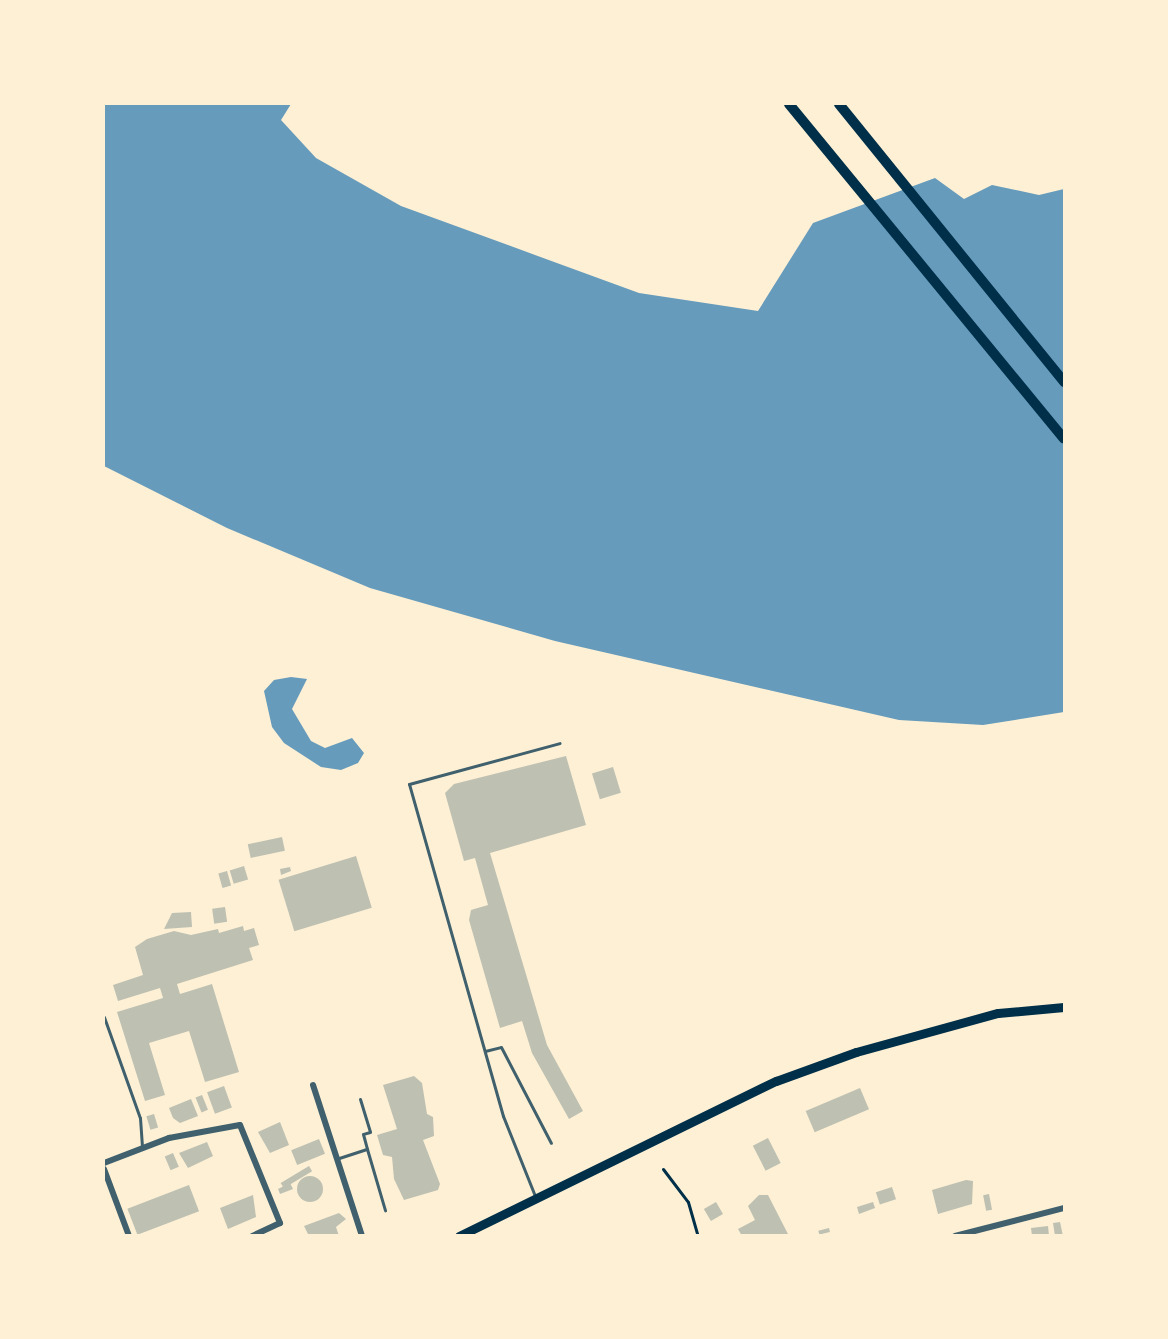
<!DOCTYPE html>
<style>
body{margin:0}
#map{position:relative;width:1168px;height:1339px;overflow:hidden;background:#fdf0d5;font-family:Manrope,sans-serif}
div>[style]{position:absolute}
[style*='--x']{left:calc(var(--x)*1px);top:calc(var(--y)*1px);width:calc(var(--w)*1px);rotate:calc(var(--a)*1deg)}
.water>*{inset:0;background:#669bbc}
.building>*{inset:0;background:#bec0b2;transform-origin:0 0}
.round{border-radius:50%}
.path>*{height:3px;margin:-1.5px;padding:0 1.5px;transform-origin:1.5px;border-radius:1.5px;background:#003049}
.service>*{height:3px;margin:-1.5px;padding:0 1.5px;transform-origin:1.5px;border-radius:1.5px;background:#3f606c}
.minor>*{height:6px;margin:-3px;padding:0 3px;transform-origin:3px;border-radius:3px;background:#3f606c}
.secondary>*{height:9px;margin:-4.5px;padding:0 4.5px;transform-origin:4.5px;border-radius:4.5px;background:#003049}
.trunk>*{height:10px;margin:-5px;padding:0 5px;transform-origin:5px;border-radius:5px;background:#003049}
span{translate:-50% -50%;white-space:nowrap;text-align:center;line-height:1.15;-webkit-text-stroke:6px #fdf0d5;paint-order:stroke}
.frame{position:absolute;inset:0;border:105px solid #fdf0d5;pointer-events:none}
</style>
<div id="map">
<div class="water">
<div style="clip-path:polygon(104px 104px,291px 104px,281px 120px,316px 158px,401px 206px,639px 293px,758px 311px,813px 223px,935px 178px,964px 199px,992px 185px,1039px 195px,1064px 189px,1064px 712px,983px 725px,899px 720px,555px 641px,370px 588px,227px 528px,104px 466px)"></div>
<div style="clip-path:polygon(291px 677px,307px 679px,292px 709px,311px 741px,325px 748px,352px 738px,364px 753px,358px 763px,341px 770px,321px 767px,284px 743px,272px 727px,264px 691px,274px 680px)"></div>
</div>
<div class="building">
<div style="clip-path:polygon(566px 756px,586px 825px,490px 853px,547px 1045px,583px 1111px,569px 1119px,532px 1053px,522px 1021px,500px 1028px,469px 920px,471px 910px,488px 905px,475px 858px,464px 861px,445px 793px,454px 784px)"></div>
<div style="left:613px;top:767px;width:27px;height:22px;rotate:73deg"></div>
<div style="left:282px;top:837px;width:14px;height:35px;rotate:78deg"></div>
<div style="left:356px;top:856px;width:54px;height:81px;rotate:73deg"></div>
<div style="left:244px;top:866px;width:14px;height:15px;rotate:73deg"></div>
<div style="clip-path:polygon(290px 867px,291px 871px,281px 875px,280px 869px)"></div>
<div style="left:227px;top:871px;width:15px;height:9px;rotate:74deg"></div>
<div style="left:225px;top:907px;width:15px;height:13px;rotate:82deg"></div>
<div style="clip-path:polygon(191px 912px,192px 927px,164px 929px,172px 913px)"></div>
<div style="clip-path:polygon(243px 926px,244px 931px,254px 928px,259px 945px,249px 948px,253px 960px,177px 984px,180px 994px,212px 984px,239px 1072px,205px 1082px,189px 1031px,149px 1043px,165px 1095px,145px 1101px,117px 1012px,163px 998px,160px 988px,118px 1001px,113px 985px,143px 975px,135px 947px,147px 939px,174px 931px,191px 935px,218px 929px,219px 933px)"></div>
<div style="clip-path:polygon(414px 1076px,422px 1083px,427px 1114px,433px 1117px,434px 1136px,423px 1140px,440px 1184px,438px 1190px,404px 1200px,394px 1179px,392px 1157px,383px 1155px,377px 1135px,397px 1129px,383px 1085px)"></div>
<div style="left:224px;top:1086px;width:23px;height:18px;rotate:70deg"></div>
<div style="left:860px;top:1088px;width:23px;height:59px;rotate:67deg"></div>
<div style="left:202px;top:1095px;width:16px;height:7px;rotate:68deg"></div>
<div style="clip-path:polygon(191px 1099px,198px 1116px,180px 1123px,173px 1118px,169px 1108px)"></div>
<div style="left:154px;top:1114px;width:14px;height:8px;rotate:73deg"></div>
<div style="clip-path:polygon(280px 1122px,289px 1145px,270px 1153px,258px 1132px)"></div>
<div style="left:768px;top:1138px;width:28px;height:17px;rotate:63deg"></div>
<div style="left:319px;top:1139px;width:16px;height:30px;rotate:68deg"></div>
<div style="clip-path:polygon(207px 1142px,213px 1156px,188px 1168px,179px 1153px)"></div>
<div style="left:173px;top:1153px;width:15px;height:9px;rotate:67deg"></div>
<div style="left:309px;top:1166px;width:6px;height:33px;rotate:59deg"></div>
<div class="round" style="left:297px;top:1176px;width:26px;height:26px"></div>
<div style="clip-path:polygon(966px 1180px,973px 1181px,972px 1204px,938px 1214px,932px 1190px)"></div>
<div style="clip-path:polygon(290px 1183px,293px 1189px,280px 1194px,278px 1189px)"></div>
<div style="left:189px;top:1185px;width:28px;height:66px;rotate:69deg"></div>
<div style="left:892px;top:1187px;width:13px;height:17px;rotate:72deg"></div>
<div style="left:989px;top:1194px;width:16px;height:6px;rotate:79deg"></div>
<div style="clip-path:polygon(253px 1195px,256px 1217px,228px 1229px,220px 1208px)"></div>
<div style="clip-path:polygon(759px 1195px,768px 1195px,789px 1236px,742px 1236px,738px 1229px,755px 1220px,748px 1206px)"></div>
<div style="left:716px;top:1202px;width:14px;height:14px;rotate:60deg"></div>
<div style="clip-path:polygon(873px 1202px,875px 1208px,859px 1214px,857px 1207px)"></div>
<div style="clip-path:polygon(339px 1213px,346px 1219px,336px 1227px,339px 1236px,309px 1236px,304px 1226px)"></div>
<div style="clip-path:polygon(1060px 1222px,1063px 1236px,1055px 1236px,1053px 1223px)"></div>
<div style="clip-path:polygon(1048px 1226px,1049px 1236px,1032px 1236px,1031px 1228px)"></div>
<div style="left:829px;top:1228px;width:4px;height:11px;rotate:76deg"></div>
</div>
<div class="path">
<div style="--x:663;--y:1169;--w:41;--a:52.9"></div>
<div style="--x:688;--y:1202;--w:35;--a:74"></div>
</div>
<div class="service">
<div style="--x:104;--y:1017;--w:107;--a:70.4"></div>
<div style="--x:140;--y:1118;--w:28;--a:86"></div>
<div style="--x:485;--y:1051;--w:16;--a:-14"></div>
<div style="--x:501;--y:1047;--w:108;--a:62.5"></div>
<div style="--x:360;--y:1099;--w:34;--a:73"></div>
<div style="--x:370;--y:1132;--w:7;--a:164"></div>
<div style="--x:363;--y:1134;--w:16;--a:75"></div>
<div style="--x:339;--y:1158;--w:29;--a:-18"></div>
<div style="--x:367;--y:1149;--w:64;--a:73.6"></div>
<div style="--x:535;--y:1196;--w:86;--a:-111.8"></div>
<div style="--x:503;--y:1116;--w:345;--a:-105.8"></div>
<div style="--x:409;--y:784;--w:156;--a:-15.2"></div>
</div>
<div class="minor">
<div style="--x:313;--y:1085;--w:159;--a:72"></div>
<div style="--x:104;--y:1163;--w:70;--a:-21"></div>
<div style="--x:169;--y:1138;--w:72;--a:-10.4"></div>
<div style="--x:240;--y:1125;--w:106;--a:67.8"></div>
<div style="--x:280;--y:1223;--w:31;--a:155"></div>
<div style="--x:104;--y:1169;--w:72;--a:69.5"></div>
<div style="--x:955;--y:1236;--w:113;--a:-14.4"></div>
</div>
<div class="secondary">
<div style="--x:459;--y:1236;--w:353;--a:-26.1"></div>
<div style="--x:776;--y:1081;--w:85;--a:-19.9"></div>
<div style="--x:856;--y:1052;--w:147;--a:-15.4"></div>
<div style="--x:998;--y:1013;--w:66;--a:-5.2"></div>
</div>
<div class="trunk">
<div style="--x:789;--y:104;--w:433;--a:50.6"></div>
<div style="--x:839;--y:104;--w:358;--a:51"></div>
</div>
<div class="frame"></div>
</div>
